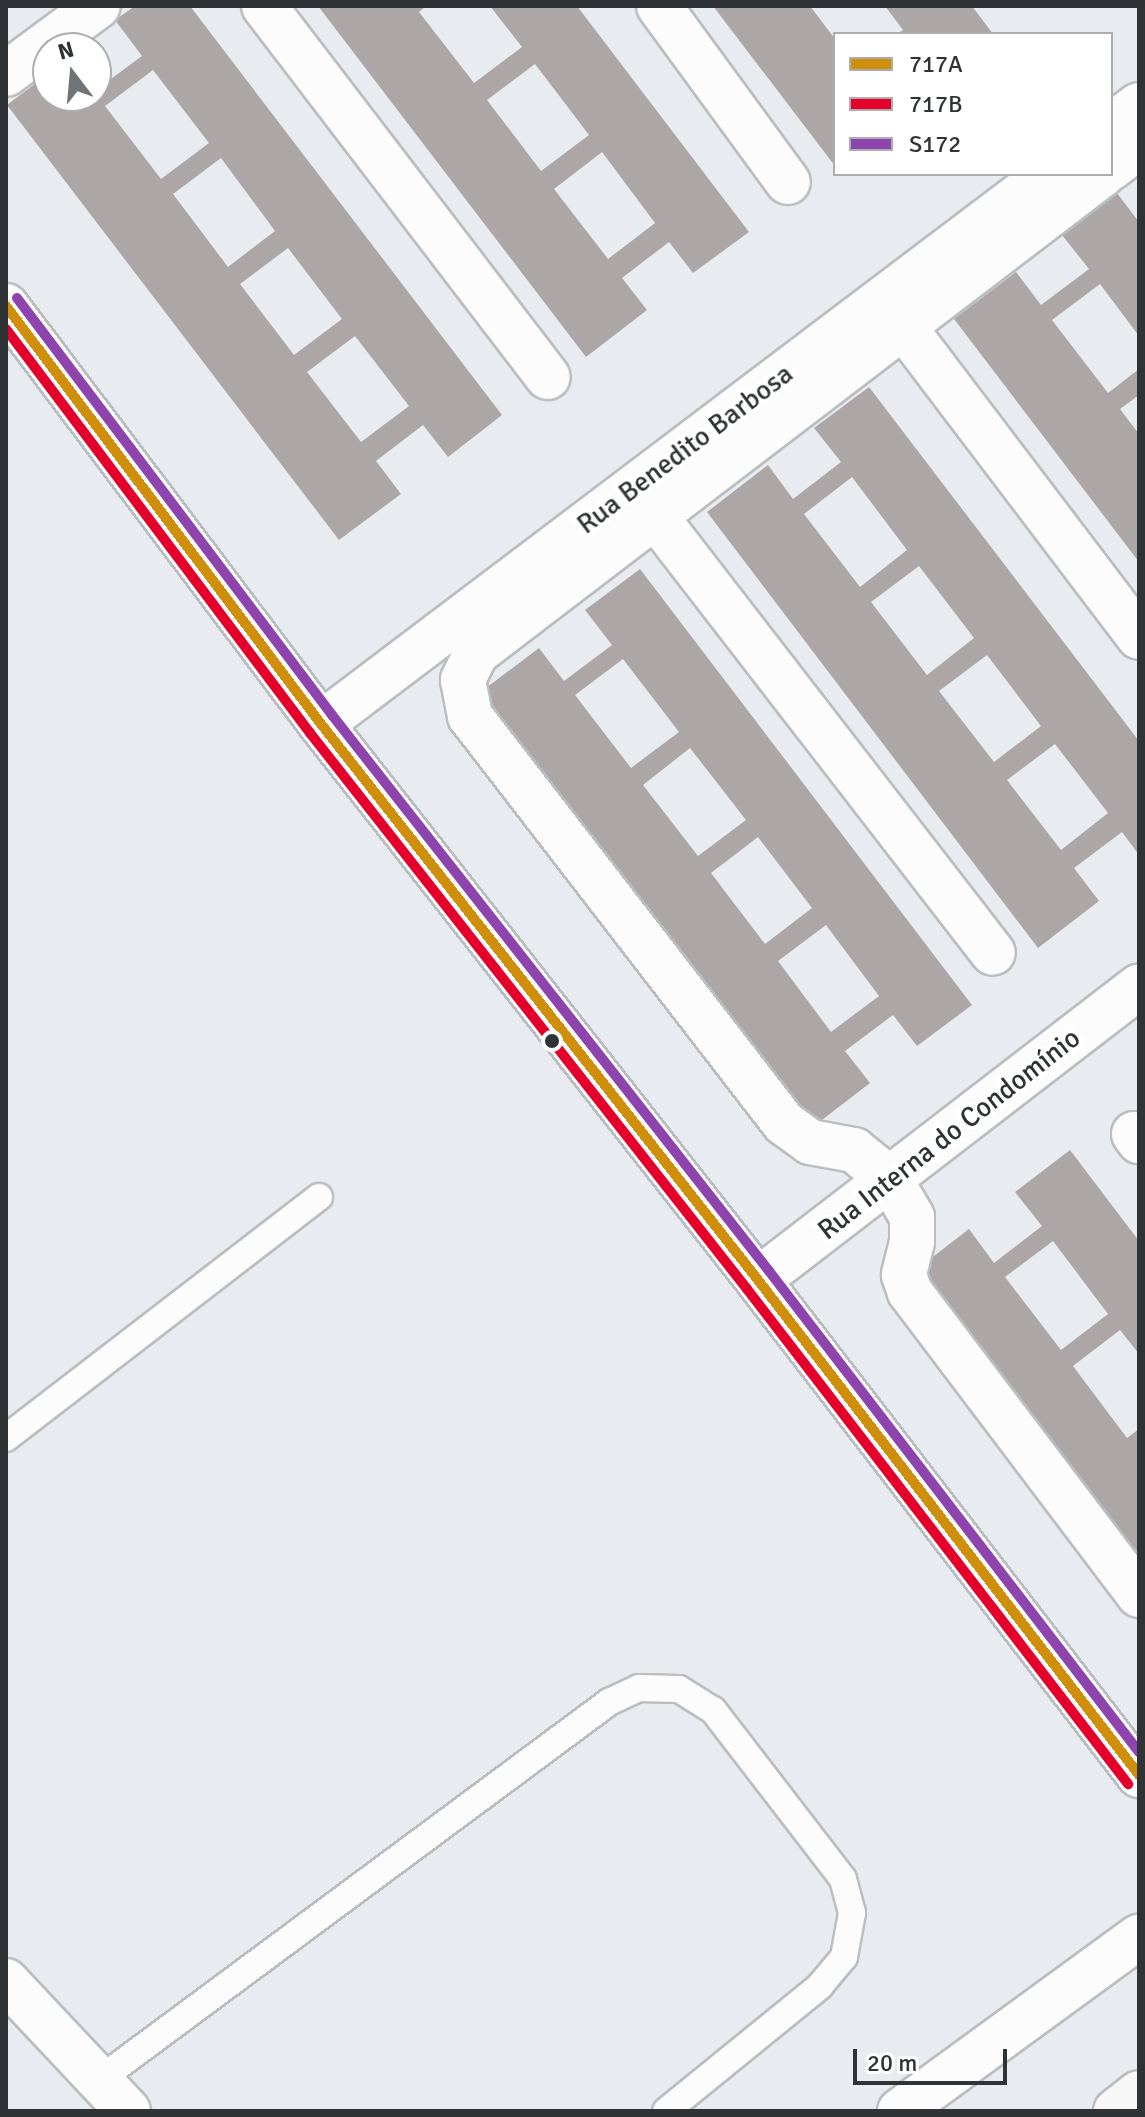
<!DOCTYPE html>
<meta charset="utf-8">
<style>
body{margin:0}
#map{position:relative;width:1145px;height:2117px;overflow:hidden;background:#e8ecf0;font-family:Signika,sans-serif}
div>[style]{position:absolute}
[style*='--x']{left:calc(var(--x)*1px);top:calc(var(--y)*1px);width:calc(var(--w)*1px);rotate:calc(var(--a)*1deg)}
.building>*{inset:0;background:#aca6a6}
.roads{filter:drop-shadow(2px 0 #babec1) drop-shadow(-2px 0 #babec1) drop-shadow(0 2px #babec1) drop-shadow(0 -2px #babec1)}
.lane>*{height:26px;margin:-13px;padding:0 13px;transform-origin:13px;border-radius:13px;background:#fcfcfd}
.street>*{height:44px;margin:-22px;padding:0 22px;transform-origin:22px;border-radius:22px;background:#fcfcfd}
.secondary>*{height:44px;margin:-22px;padding:0 22px;transform-origin:22px;border-radius:22px;background:#f8f7f8}
.bus-1>*{height:10px;margin:-5px;padding:0 5px;transform-origin:5px;border-radius:5px;background:#cf8f0b}
.bus-2>*{height:10px;margin:-5px;padding:0 5px;transform-origin:5px;border-radius:5px;background:#e4002b}
.bus-3>*{height:10px;margin:-5px;padding:0 5px;transform-origin:5px;border-radius:5px;background:#8e44ad}
.dots>*{width:22px;height:22px;translate:-50% -50%;box-sizing:border-box;border:4px solid #fff;border-radius:50%}
span{translate:-50% -50%;white-space:nowrap;text-align:center;line-height:1.15;-webkit-text-stroke:8px #fff;paint-order:stroke}
.street-label{font-size:28px;color:#2f3336}
.frame{position:absolute;inset:0;border:8px solid #2f3336;pointer-events:none}
.legend{position:absolute;left:833px;top:32px;width:280px;height:144px;box-sizing:border-box;background:#fff;border:2px solid #acadaf;margin:0;padding:10px 14px;list-style:none;font-size:24px;color:#2f3336}
.legend li{display:flex;align-items:center;gap:16px;height:40px}
.legend b{width:40px;border:2px solid #acadaf}
.north{position:absolute;left:32px;top:32px;width:80px;height:80px;box-sizing:border-box;background:#fff;border:2px solid #acadaf;border-radius:50%;rotate:344deg;font-size:22px;font-weight:700;line-height:32px;text-align:center;color:#2f3336}
.north::after{content:'';display:block;margin:auto;width:28px;height:36px;background:#707477;clip-path:polygon(50% 0,100% 100%,50% 72%,0 100%)}
.scale{position:absolute;left:853px;top:2049px;width:154px;height:36px;box-sizing:border-box;border:4px solid #2f3336;border-top:0;padding-left:10px;font-size:24px;line-height:28px;white-space:nowrap;color:#2f3336;-webkit-text-stroke:6px #fff;paint-order:stroke}
</style>
<div id="map">
<div class="building">
<div style="clip-path:polygon(evenodd,135px 6px,190px 6px,502px 415px,448px 457px,423px 425px,376px 461px,401px 494px,339px 540px,7px 105px,48px 74px,48px 96px,96px 96px,96px 90px,142px 56px,115px 20px,135px 6px,153px 70px,209px 143px,161px 179px,105px 106px,153px 70px,135px 6px,221px 158px,275px 231px,228px 267px,173px 194px,221px 158px,135px 6px,288px 248px,342px 319px,294px 355px,240px 284px,288px 248px,135px 6px,355px 336px,409px 406px,361px 442px,307px 372px,355px 336px)"></div>
<div style="clip-path:polygon(evenodd,318px 6px,426px 6px,419px 12px,474px 83px,522px 47px,490px 6px,577px 6px,749px 232px,693px 273px,669px 242px,622px 278px,647px 310px,586px 357px,318px 6px,535px 64px,589px 135px,541px 171px,487px 100px,535px 64px,318px 6px,602px 152px,655px 223px,608px 259px,554px 189px,602px 152px)"></div>
<div style="clip-path:polygon(713px 6px,810px 6px,835px 39px,835px 166px)"></div>
<div style="clip-path:polygon(885px 6px,972px 6px,993px 34px,897px 34px,903px 30px)"></div>
<div style="clip-path:polygon(1117px 193px,1139px 222px,1139px 336px,1100px 284px,1052px 320px,1108px 393px,1139px 369px,1139px 395px,1120px 409px,1139px 434px,1139px 562px,954px 319px,1016px 272px,1041px 305px,1089px 269px,1062px 235px)"></div>
<div style="clip-path:polygon(evenodd,869px 387px,1139px 741px,1139px 855px,1122px 832px,1074px 868px,1099px 901px,1038px 948px,707px 512px,768px 465px,793px 499px,841px 462px,814px 428px,869px 387px,852px 477px,907px 550px,860px 587px,804px 514px,852px 477px,869px 387px,919px 566px,974px 638px,927px 675px,871px 602px,919px 566px,869px 387px,987px 655px,1041px 726px,994px 762px,939px 691px,987px 655px,869px 387px,1055px 744px,1108px 813px,1061px 850px,1007px 780px,1055px 744px)"></div>
<div style="clip-path:polygon(evenodd,640px 569px,972px 1005px,917px 1046px,893px 1015px,845px 1051px,870px 1083px,809px 1130px,478px 694px,539px 648px,564px 681px,612px 645px,585px 610px,640px 569px,623px 659px,679px 732px,631px 768px,575px 695px,623px 659px,640px 569px,690px 748px,746px 820px,698px 856px,643px 785px,690px 748px,640px 569px,758px 837px,812px 908px,765px 944px,711px 873px,758px 837px,640px 569px,826px 925px,879px 996px,831px 1032px,778px 961px,826px 925px)"></div>
<div style="clip-path:polygon(evenodd,1070px 1150px,1139px 1241px,1139px 1354px,1120px 1330px,1073px 1366px,1127px 1438px,1139px 1429px,1139px 1580px,908px 1276px,969px 1229px,994px 1263px,1042px 1226px,1015px 1192px,1070px 1150px,1053px 1241px,1108px 1314px,1061px 1350px,1005px 1277px,1053px 1241px)"></div>
</div>
<div class="roads">
<div class="lane">
<div style="--x:6;--y:1438;--w:395;--a:-37.6"></div>
<div style="--x:99;--y:2080;--w:635;--a:-36.54"></div>
<div style="--x:609;--y:1702;--w:33;--a:-25"></div>
<div style="--x:639;--y:1688;--w:40;--a:1.4"></div>
<div style="--x:679;--y:1689;--w:40;--a:32"></div>
<div style="--x:713;--y:1710;--w:213;--a:52.4"></div>
<div style="--x:843;--y:1879;--w:35;--a:75"></div>
<div style="--x:852;--y:1913;--w:45;--a:100.3"></div>
<div style="--x:844;--y:1957;--w:38;--a:130"></div>
<div style="--x:820;--y:1986;--w:198;--a:140.9"></div>
</div>
<div class="street">
<div style="--x:264;--y:6;--w:467;--a:52.6"></div>
<div style="--x:659;--y:6;--w:218;--a:53.8"></div>
<div style="--x:6;--y:74;--w:114;--a:-36.5"></div>
<div style="--x:1111;--y:126;--w:35;--a:-37"></div>
<div style="--x:1111;--y:168;--w:36;--a:-38"></div>
<div style="--x:1103;--y:174;--w:789;--a:142.62"></div>
<div style="--x:476;--y:653;--w:30;--a:116"></div>
<div style="--x:463;--y:680;--w:37;--a:79"></div>
<div style="--x:470;--y:716;--w:514;--a:52.35"></div>
<div style="--x:784;--y:1123;--w:32;--a:36"></div>
<div style="--x:810;--y:1142;--w:45;--a:10.3"></div>
<div style="--x:854;--y:1150;--w:46;--a:38.9"></div>
<div style="--x:890;--y:1179;--w:44;--a:59.9"></div>
<div style="--x:912;--y:1217;--w:25;--a:90"></div>
<div style="--x:912;--y:1242;--w:34;--a:104"></div>
<div style="--x:904;--y:1275;--w:18;--a:71"></div>
<div style="--x:910;--y:1292;--w:380;--a:52.9"></div>
<div style="--x:6;--y:306;--w:523;--a:53"></div>
<div style="--x:321;--y:724;--w:707;--a:51.83"></div>
<div style="--x:758;--y:1280;--w:625;--a:52.41"></div>
<div style="--x:903;--y:326;--w:390;--a:52.8"></div>
<div style="--x:655;--y:516;--w:552;--a:52.28"></div>
<div style="--x:321;--y:724;--w:912;--a:-37.11"></div>
<div style="--x:1134;--y:1134;--w:9;--a:54"></div>
<div style="--x:758;--y:1280;--w:481;--a:-37.6"></div>
<div style="--x:6;--y:1981;--w:178;--a:46.8"></div>
<div style="--x:900;--y:2111;--w:296;--a:-36.1"></div>
</div>
<div class="secondary">
<div style="--x:1116;--y:2111;--w:29;--a:-38"></div>
</div>
</div>
<div class="bus-1">
<div style="--x:6;--y:306;--w:523;--a:53"></div>
<div style="--x:321;--y:724;--w:707;--a:51.83"></div>
<div style="--x:758;--y:1280;--w:625;--a:52.41"></div>
</div>
<div class="bus-2">
<div style="--x:6;--y:329;--w:506;--a:53.04"></div>
<div style="--x:310;--y:733;--w:707;--a:51.83"></div>
<div style="--x:747;--y:1289;--w:625;--a:52.41"></div>
</div>
<div class="bus-3">
<div style="--x:17;--y:298;--w:523;--a:52.93"></div>
<div style="--x:332;--y:715;--w:707;--a:51.83"></div>
<div style="--x:769;--y:1271;--w:607;--a:52.43"></div>
</div>
<div class="dots">
<div style="left:552px;top:1041px;background:#2f3336"></div>
</div>
<div class="street-label">
<span style="left:685px;top:449px;rotate:-37deg">Rua Benedito Barbosa</span>
<span style="left:949px;top:1134px;rotate:-38deg">Rua Interna do Condomínio</span>
</div>
<div class="frame"></div>
<ul class="legend">
<li><b style="height:10px;background:#cf8f0b"></b>717A</li>
<li><b style="height:10px;background:#e4002b"></b>717B</li>
<li><b style="height:10px;background:#8e44ad"></b>S172</li>
</ul>
<div class="north">N</div>
<div class="scale">20 m</div>
</div>
